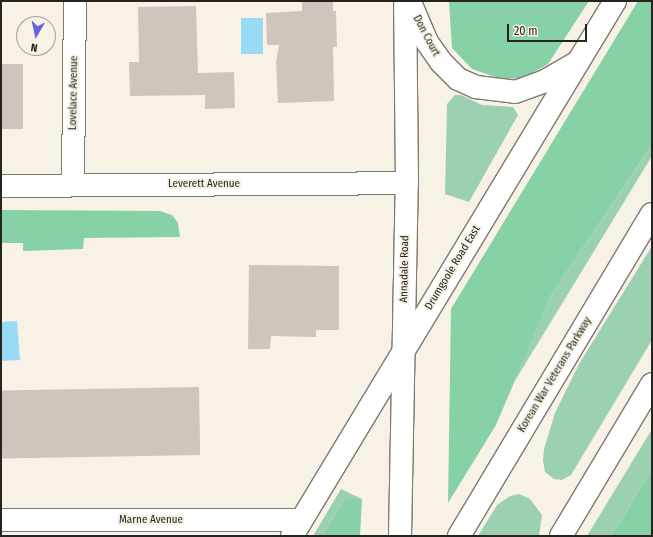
<!DOCTYPE html>
<style>
body{margin:0}
#map{position:relative;width:653px;height:537px;overflow:hidden;background:#f8f2e6;font-family:"Fira Sans Condensed",sans-serif}
div>[style]{position:absolute}
[style*='--x']{left:calc(var(--x)*1px);top:calc(var(--y)*1px);width:calc(var(--w)*1px);rotate:calc(var(--a)*1deg)}
.green>*{inset:0;background:#9cd0b2}
.forest>*{inset:0;background:#87d1a7}
.water>*{inset:0;background:#99dbf6;transform-origin:0 0}
.building>*{inset:0;background:#cec5bc;transform-origin:0 0}
.roads{filter:drop-shadow(1px 0 #7f7a70) drop-shadow(-1px 0 #7f7a70) drop-shadow(0 1px #7f7a70) drop-shadow(0 -1px #7f7a70)}
.minor>*{height:22px;margin:-11px;padding:0 11px;transform-origin:11px;border-radius:11px;background:#fff}
.major>*{height:22px;margin:-11px;padding:0 11px;transform-origin:11px;border-radius:11px;background:#fff}
.highway>*{height:22px;margin:-11px;padding:0 11px;transform-origin:11px;border-radius:11px;background:#fff}
span{translate:-50% -50%;white-space:nowrap;text-align:center;line-height:1.15;-webkit-text-stroke:4px #f8f2e6;paint-order:stroke}
.street-label{font-size:11px;color:#262420}
.frame{position:absolute;inset:0;border:2px solid #262420;pointer-events:none}
.north{position:absolute;left:16px;top:16px;width:40px;height:40px;box-sizing:border-box;background:#f8f2e6;border:1px solid #a4a097;border-radius:50%;rotate:189deg;font-size:11px;font-weight:700;line-height:16px;text-align:center;color:#262420}
.north::after{content:'';display:block;margin:auto;width:14px;height:18px;background:#6662db;clip-path:polygon(50% 0,100% 100%,50% 72%,0 100%)}
.scale{position:absolute;left:507px;top:24px;width:80px;height:18px;box-sizing:border-box;border:2px solid #262420;border-top:0;padding-left:5px;font-size:12px;line-height:14px;white-space:nowrap;color:#262420;-webkit-text-stroke:3px #f8f2e6;paint-order:stroke}
</style>
<div id="map">
<div class="green">
<div style="clip-path:polygon(455px 95px,461px 95px,482px 105px,513px 107px,518px 115px,469px 202px,445px 194px,447px 104px)"></div>
<div style="clip-path:polygon(652px 144px,652px 156px,513px 384px,551px 295px)"></div>
<div style="clip-path:polygon(652px 246px,652px 340px,571px 475px,562px 480px,554px 479px,545px 472px,543px 461px,544px 449px,555px 413px,579px 364px)"></div>
<div style="clip-path:polygon(652px 429px,652px 468px,630px 506px,611px 536px,587px 536px)"></div>
<div style="clip-path:polygon(341px 489px,362px 499px,345px 499px,322px 536px,313px 536px)"></div>
<div style="clip-path:polygon(519px 494px,530px 499px,542px 515px,539px 536px,478px 536px,497px 505px,510px 496px)"></div>
</div>
<div class="forest">
<div style="clip-path:polygon(449px 1px,589px 1px,548px 64px,524px 78px,501px 79px,472px 69px,452px 48px)"></div>
<div style="clip-path:polygon(638px 1px,652px 1px,652px 144px,551px 295px,496px 425px,448px 503px,451px 309px)"></div>
<div style="clip-path:polygon(1px 210px,160px 211px,172px 215px,178px 223px,180px 237px,84px 238px,83px 249px,23px 251px,23px 243px,1px 243px)"></div>
<div style="clip-path:polygon(652px 468px,652px 536px,611px 536px,630px 506px)"></div>
<div style="clip-path:polygon(345px 499px,362px 499px,360px 536px,322px 536px)"></div>
</div>
<div class="water">
<div style="left:241px;top:18px;width:22px;height:36px"></div>
<div style="clip-path:polygon(17px 321px,20px 360px,1px 361px,1px 322px)"></div>
</div>
<div class="building">
<div style="clip-path:polygon(302px 1px,333px 1px,333px 11px,336px 11px,337px 47px,333px 47px,334px 101px,278px 103px,276px 62px,279px 45px,267px 45px,266px 13px,302px 11px)"></div>
<div style="clip-path:polygon(196px 6px,198px 73px,234px 72px,235px 108px,205px 109px,205px 95px,130px 96px,129px 62px,139px 62px,138px 7px)"></div>
<div style="left:1px;top:64px;width:22px;height:65px"></div>
<div style="clip-path:polygon(249px 265px,339px 266px,339px 330px,316px 330px,316px 337px,271px 336px,270px 349px,248px 349px)"></div>
<div style="left:199px;top:387px;width:68px;height:198px;rotate:89deg"></div>
</div>
<div class="roads">
<div class="minor">
<div style="--x:410;--y:2;--w:43;--a:67"></div>
<div style="--x:427;--y:42;--w:24;--a:55"></div>
<div style="--x:441;--y:62;--w:24;--a:45"></div>
<div style="--x:458;--y:79;--w:20;--a:24"></div>
<div style="--x:476;--y:87;--w:39;--a:7"></div>
<div style="--x:515;--y:92;--w:32;--a:-20"></div>
<div style="--x:545;--y:81;--w:38;--a:-30"></div>
<div style="--x:73;--y:185;--w:184;--a:-89.4"></div>
<div style="--x:1;--y:186;--w:406;--a:-0.4"></div>
<div style="--x:1;--y:520;--w:300;--a:0"></div>
<div style="--x:400;--y:536;--w:353;--a:-88.9"></div>
<div style="--x:407;--y:183;--w:182;--a:-90.6"></div>
</div>
<div class="major">
<div style="--x:292;--y:536;--w:625;--a:-58.88"></div>
</div>
<div class="highway">
<div style="--x:459;--y:536;--w:375;--a:-59.1"></div>
<div style="--x:561;--y:536;--w:177;--a:-59.1"></div>
</div>
</div>
<div class="street-label">
<span style="left:426px;top:36px;rotate:62deg">Don Court</span>
<span style="left:74px;top:93px;rotate:-89deg">Lovelace Avenue</span>
<span style="left:204px;top:184px">Leverett Avenue</span>
<span style="left:453px;top:268px;rotate:-59deg">Drumgoole Road East</span>
<span style="left:405px;top:269px;rotate:-89deg">Annadale Road</span>
<span style="left:555px;top:375px;rotate:-59deg">Korean War Veterans Parkway</span>
<span style="left:151px;top:520px">Marne Avenue</span>
</div>
<div class="frame"></div>
<div class="north">N</div>
<div class="scale">20 m</div>
</div>
